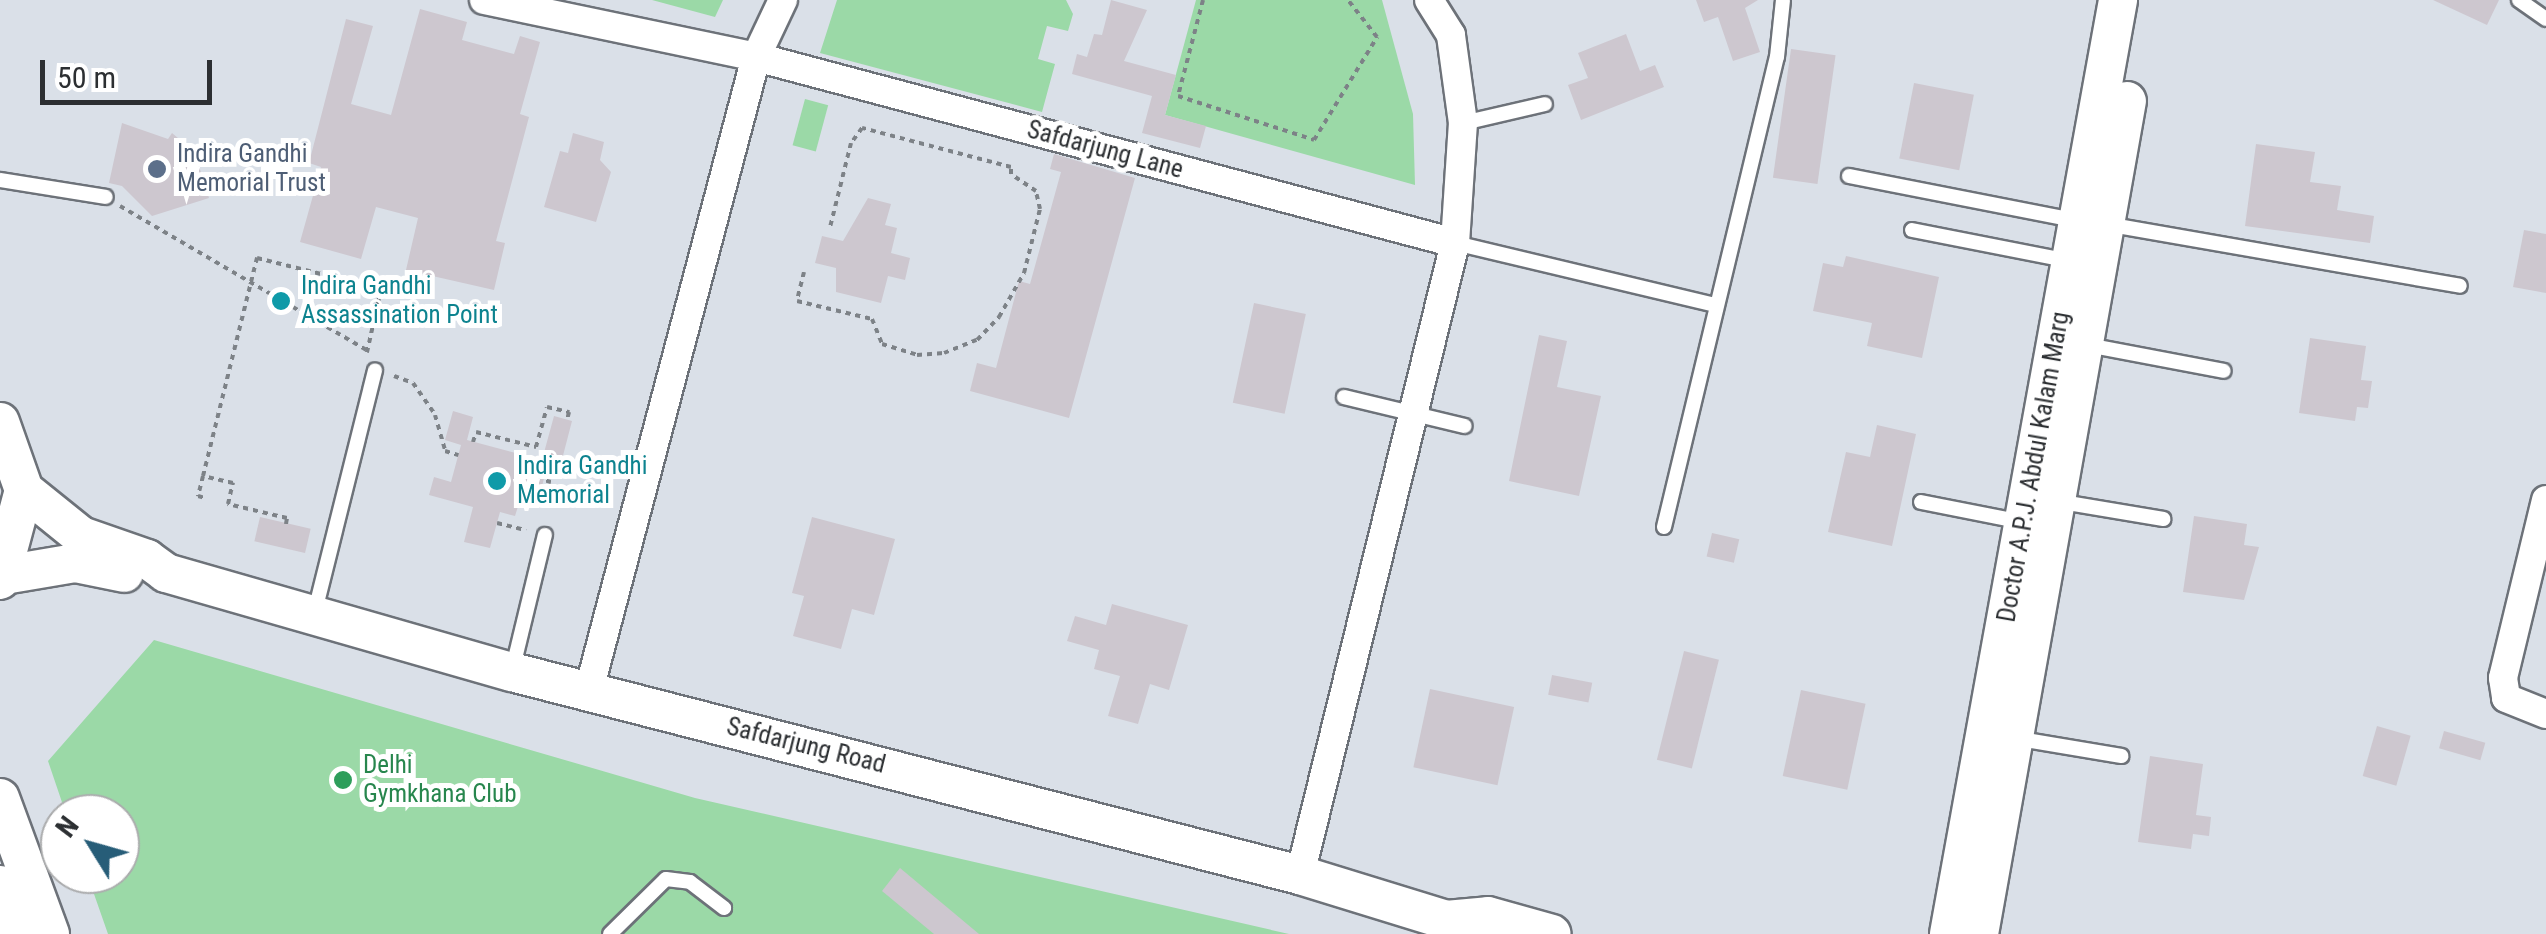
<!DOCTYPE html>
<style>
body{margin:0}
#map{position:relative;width:2546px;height:934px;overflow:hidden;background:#dae0e8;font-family:"Roboto Condensed",sans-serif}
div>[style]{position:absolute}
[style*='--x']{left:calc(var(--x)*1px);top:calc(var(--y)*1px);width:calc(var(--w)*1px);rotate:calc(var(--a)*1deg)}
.green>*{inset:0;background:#9bd9a7;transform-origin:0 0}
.building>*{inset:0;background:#cdc7cf;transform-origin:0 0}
.path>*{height:4px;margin-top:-2px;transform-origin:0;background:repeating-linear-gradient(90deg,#7d8287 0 5px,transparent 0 10px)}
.roads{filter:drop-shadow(2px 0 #6d7279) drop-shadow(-2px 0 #6d7279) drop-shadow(0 2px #6d7279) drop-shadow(0 -2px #6d7279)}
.lane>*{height:14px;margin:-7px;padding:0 7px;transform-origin:7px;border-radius:7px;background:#fff}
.street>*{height:28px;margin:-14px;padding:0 14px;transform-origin:14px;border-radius:14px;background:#fff}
.secondary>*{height:38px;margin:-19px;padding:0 19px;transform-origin:19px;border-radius:19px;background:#fff}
.dots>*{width:28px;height:28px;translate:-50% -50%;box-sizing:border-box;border:5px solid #fff;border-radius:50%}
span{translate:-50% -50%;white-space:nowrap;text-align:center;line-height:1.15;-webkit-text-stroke:10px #fff;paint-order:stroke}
.street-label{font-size:25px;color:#2c2f32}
.service-label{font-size:25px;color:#4e5e75}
.left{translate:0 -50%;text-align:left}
.culture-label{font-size:25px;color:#0d838f}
.leisure-label{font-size:25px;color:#27864d}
.north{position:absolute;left:40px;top:794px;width:100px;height:100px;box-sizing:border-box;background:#fff;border:2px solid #abacad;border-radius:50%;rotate:307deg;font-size:28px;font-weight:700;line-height:40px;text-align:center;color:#2c2f32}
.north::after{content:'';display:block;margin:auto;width:35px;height:45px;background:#275d78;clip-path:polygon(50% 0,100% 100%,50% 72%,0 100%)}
.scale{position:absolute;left:40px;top:60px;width:172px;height:45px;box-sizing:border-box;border:5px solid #2c2f32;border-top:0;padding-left:12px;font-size:30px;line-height:35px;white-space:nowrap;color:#2c2f32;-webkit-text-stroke:8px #fff;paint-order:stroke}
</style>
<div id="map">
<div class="green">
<div style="clip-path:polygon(652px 0,723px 0,715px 17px)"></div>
<div style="clip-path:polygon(837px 0,1066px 0,1073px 14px,1068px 31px,1047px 26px,1038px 59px,1055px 64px,1042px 112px,820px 53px)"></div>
<div style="clip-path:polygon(1196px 0,1382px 0,1413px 114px,1415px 185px,1165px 115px)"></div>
<div style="left:805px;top:99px;width:24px;height:48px;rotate:15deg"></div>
<div style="clip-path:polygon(154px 640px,695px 798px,1289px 934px,108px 934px,87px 874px,120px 874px,120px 814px,66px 814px,48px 761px)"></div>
</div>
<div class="building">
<div style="clip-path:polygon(1111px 0,1147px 10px,1124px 61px,1176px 75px,1165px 115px,1206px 126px,1200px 148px,1142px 133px,1152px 96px,1072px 74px,1077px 54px,1087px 57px,1094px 34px,1102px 35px)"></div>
<div style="clip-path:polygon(1696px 0,1758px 0,1745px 8px,1760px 52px,1733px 61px,1718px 17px,1704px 22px)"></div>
<div style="clip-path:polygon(2433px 0,2499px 0,2487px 25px)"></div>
<div style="clip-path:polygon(420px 9px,467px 22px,462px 40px,514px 54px,520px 36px,540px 42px,520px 114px,529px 117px,496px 241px,505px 243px,494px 290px,406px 270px,418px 218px,376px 207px,361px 259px,300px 242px,321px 167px,309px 163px,346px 19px,373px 26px,351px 104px,391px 115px)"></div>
<div style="clip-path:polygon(1626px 34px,1640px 71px,1655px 65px,1664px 87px,1581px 120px,1568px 85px,1588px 78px,1578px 53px)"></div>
<div style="left:1791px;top:49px;width:45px;height:130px;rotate:8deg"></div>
<div style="left:1914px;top:83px;width:61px;height:77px;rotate:11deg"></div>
<div style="clip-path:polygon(122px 123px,168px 139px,172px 133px,191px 149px,187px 154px,198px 163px,209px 198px,152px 216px,122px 186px,109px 183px)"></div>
<div style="clip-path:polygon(573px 133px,604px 142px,600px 160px,611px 172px,596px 222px,544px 207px,560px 151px,568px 153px)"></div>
<div style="clip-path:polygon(2256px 144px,2315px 152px,2310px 182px,2341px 186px,2337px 210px,2374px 216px,2370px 243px,2245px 226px)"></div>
<div style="clip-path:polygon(1054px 154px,1135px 178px,1069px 418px,970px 391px,977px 363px,996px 368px,1019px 281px,1030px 284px,1061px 172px,1050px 169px)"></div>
<div style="clip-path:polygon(868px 198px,891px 204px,885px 225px,897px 228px,891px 253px,910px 258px,905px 280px,888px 276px,881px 303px,836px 292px,836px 268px,815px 263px,822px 236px,843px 241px)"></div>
<div style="clip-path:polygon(2524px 230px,2546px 234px,2546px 293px,2513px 287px)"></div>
<div style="clip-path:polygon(1846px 256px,1939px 277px,1922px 358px,1867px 346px,1872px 323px,1813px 311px,1823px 263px,1843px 267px)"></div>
<div style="left:1254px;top:303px;width:53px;height:102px;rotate:12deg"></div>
<div style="clip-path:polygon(1539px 335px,1567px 341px,1557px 387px,1601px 396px,1579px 496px,1509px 481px)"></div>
<div style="clip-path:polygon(2310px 338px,2366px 346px,2361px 380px,2372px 381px,2368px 408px,2357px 407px,2355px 421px,2299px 413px)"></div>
<div style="clip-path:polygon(453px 411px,473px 417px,467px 440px,542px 460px,554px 416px,572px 421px,559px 471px,547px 467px,537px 505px,520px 500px,515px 516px,500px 512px,490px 548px,464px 542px,473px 507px,429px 495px,434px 477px,451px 482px,461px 445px,445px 440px)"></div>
<div style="clip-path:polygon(1877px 425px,1916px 434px,1892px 546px,1828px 532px,1846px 452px,1870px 457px)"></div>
<div style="clip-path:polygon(2194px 516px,2247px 524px,2244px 545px,2259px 547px,2244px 600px,2183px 592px)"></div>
<div style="left:260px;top:517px;width:52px;height:25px;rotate:13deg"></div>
<div style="clip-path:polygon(812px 517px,895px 539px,874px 615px,852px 609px,841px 649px,793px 636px,804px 596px,792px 593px)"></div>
<div style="left:1712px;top:533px;width:28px;height:24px;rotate:13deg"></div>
<div style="clip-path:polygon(1112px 604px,1188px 625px,1169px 690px,1150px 684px,1138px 724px,1108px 716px,1120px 676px,1094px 669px,1099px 650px,1067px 641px,1075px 616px,1106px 625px)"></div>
<div style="left:1684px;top:651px;width:36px;height:112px;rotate:14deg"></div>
<div style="left:1552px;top:675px;width:41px;height:20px;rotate:11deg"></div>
<div style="left:1430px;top:689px;width:86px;height:80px;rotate:12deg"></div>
<div style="left:1801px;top:690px;width:66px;height:88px;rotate:12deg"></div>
<div style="left:2377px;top:726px;width:35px;height:52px;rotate:16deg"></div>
<div style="left:2444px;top:731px;width:43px;height:18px;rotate:16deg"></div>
<div style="clip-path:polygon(2150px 756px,2203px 764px,2196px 815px,2211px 817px,2209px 836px,2193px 834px,2191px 849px,2138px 842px)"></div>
<div style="clip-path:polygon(900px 868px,979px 934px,934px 934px,882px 891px)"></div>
</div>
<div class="path">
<div style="--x:1203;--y:0;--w:99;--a:104.6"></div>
<div style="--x:1178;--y:96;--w:143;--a:17.9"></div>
<div style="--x:1314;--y:140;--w:121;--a:-58.5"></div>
<div style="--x:1377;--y:37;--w:47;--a:-128.1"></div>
<div style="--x:120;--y:206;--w:285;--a:30.3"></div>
<div style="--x:804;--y:272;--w:30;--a:104"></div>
<div style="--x:797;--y:301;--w:77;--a:13.5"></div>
<div style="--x:872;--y:319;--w:27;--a:68"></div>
<div style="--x:882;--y:344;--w:37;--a:17"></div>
<div style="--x:917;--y:355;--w:27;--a:-4"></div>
<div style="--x:944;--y:353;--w:35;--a:-22"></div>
<div style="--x:977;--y:340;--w:32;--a:-46"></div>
<div style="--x:999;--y:317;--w:51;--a:-60.4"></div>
<div style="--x:1024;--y:273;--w:66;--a:-76"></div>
<div style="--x:1040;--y:209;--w:18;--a:-103"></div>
<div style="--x:1036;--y:191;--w:30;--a:-146"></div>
<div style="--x:1011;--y:174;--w:7;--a:-90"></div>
<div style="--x:1011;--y:167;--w:154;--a:-165.3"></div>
<div style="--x:862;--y:128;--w:19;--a:126"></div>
<div style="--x:851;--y:143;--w:87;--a:104"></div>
<div style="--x:394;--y:376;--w:20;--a:20"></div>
<div style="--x:413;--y:383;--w:39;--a:55"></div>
<div style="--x:435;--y:415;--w:37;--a:74"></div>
<div style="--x:445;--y:451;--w:14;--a:17"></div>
<div style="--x:473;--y:442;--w:10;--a:-73"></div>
<div style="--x:476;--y:432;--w:62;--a:14"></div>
<div style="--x:536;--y:447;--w:41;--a:-74.6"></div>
<div style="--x:547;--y:407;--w:23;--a:13"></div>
<div style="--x:569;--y:412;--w:8;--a:104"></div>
<div style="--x:203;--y:476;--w:21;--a:104"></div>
<div style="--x:198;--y:496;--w:7;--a:16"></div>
<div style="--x:538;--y:498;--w:8;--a:14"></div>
<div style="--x:546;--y:500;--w:19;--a:-74"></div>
<div style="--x:551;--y:482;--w:7;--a:-164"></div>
<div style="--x:497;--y:523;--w:30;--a:14"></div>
<div style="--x:286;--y:524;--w:6;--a:-81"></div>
<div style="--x:287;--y:518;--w:61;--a:-166.7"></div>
<div style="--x:228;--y:504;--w:22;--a:-77"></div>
<div style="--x:233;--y:483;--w:31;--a:-167"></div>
<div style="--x:203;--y:476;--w:225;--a:-76.1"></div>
<div style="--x:257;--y:258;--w:128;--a:14"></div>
<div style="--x:381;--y:289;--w:65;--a:102.5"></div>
</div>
<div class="roads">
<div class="lane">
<div style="--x:2519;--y:0;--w:33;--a:35"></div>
<div style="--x:1463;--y:123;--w:84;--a:-13"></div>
<div style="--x:1849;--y:176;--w:229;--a:11.1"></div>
<div style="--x:0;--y:180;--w:107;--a:9.1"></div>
<div style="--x:2106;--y:224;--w:359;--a:9.9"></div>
<div style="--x:1912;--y:230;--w:161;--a:11.1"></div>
<div style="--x:1455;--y:243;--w:267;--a:13.4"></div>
<div style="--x:2087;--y:345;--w:139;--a:10.7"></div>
<div style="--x:1344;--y:397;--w:124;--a:13.5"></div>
<div style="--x:2056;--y:501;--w:109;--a:9.5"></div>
<div style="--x:1921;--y:502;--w:104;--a:11.1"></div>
<div style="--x:1664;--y:527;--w:483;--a:-76.5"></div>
<div style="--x:1777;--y:57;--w:57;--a:-84"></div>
<div style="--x:315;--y:611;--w:248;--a:-76"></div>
<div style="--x:512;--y:671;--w:140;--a:-76.4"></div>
<div style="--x:2014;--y:738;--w:109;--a:9.5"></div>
<div style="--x:610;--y:934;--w:78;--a:-44.5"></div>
<div style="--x:666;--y:879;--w:24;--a:7"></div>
<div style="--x:690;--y:882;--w:43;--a:37.4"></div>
</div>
<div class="street">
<div style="--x:484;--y:0;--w:278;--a:11.8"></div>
<div style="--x:756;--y:57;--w:723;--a:14.9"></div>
<div style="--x:2546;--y:500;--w:183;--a:103.6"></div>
<div style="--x:2503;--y:678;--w:20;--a:81"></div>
<div style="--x:2506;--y:698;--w:43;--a:21.8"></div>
<div style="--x:589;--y:690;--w:655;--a:-75.22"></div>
<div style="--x:756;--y:57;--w:63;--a:-64.7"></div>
<div style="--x:1300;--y:875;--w:651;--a:-76.22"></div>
<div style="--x:1455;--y:243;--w:120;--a:-86.2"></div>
<div style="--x:1463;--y:123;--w:89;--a:-97.8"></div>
<div style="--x:1451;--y:35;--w:41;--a:-122.2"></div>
</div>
<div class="secondary">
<div style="--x:0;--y:422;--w:72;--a:70.6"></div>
<div style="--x:24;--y:490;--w:93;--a:104.9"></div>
<div style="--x:24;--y:490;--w:73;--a:38.9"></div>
<div style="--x:81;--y:536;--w:70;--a:19.2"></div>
<div style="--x:147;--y:559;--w:24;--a:36"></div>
<div style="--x:166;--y:573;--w:360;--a:16"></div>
<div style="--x:512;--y:672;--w:814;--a:14.45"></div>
<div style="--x:1300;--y:875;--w:153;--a:17.1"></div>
<div style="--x:1446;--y:920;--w:22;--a:39"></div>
<div style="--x:4;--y:575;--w:72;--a:-9.6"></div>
<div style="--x:75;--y:563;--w:50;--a:11.5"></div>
<div style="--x:0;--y:798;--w:145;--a:69.8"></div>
<div style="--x:0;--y:885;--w:52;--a:69.8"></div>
<div style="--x:1446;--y:920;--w:42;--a:-5.4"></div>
<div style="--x:1488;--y:916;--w:66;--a:15.7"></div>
<div style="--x:1949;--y:934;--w:949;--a:-79.74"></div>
<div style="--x:1979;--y:934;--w:846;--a:-79.93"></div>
</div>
</div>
<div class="dots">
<div style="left:157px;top:169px;background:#5c6f8a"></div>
<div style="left:281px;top:301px;background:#0f9aa8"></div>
<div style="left:497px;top:481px;background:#0f9aa8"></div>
<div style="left:343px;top:780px;background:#2e9e5b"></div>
</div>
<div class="street-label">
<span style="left:1105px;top:150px;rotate:15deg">Safdarjung Lane</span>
<span style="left:2034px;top:467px;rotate:-80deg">Doctor A.P.J. Abdul Kalam Marg</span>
<span style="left:806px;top:746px;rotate:14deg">Safdarjung Road</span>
</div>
<div class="service-label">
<span class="left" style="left:177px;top:169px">Indira Gandhi<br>Memorial Trust</span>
</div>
<div class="culture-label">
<span class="left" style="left:301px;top:301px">Indira Gandhi<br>Assassination Point</span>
<span class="left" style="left:517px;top:481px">Indira Gandhi<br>Memorial</span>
</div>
<div class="leisure-label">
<span class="left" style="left:363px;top:780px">Delhi<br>Gymkhana Club</span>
</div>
<div class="north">N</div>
<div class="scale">50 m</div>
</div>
